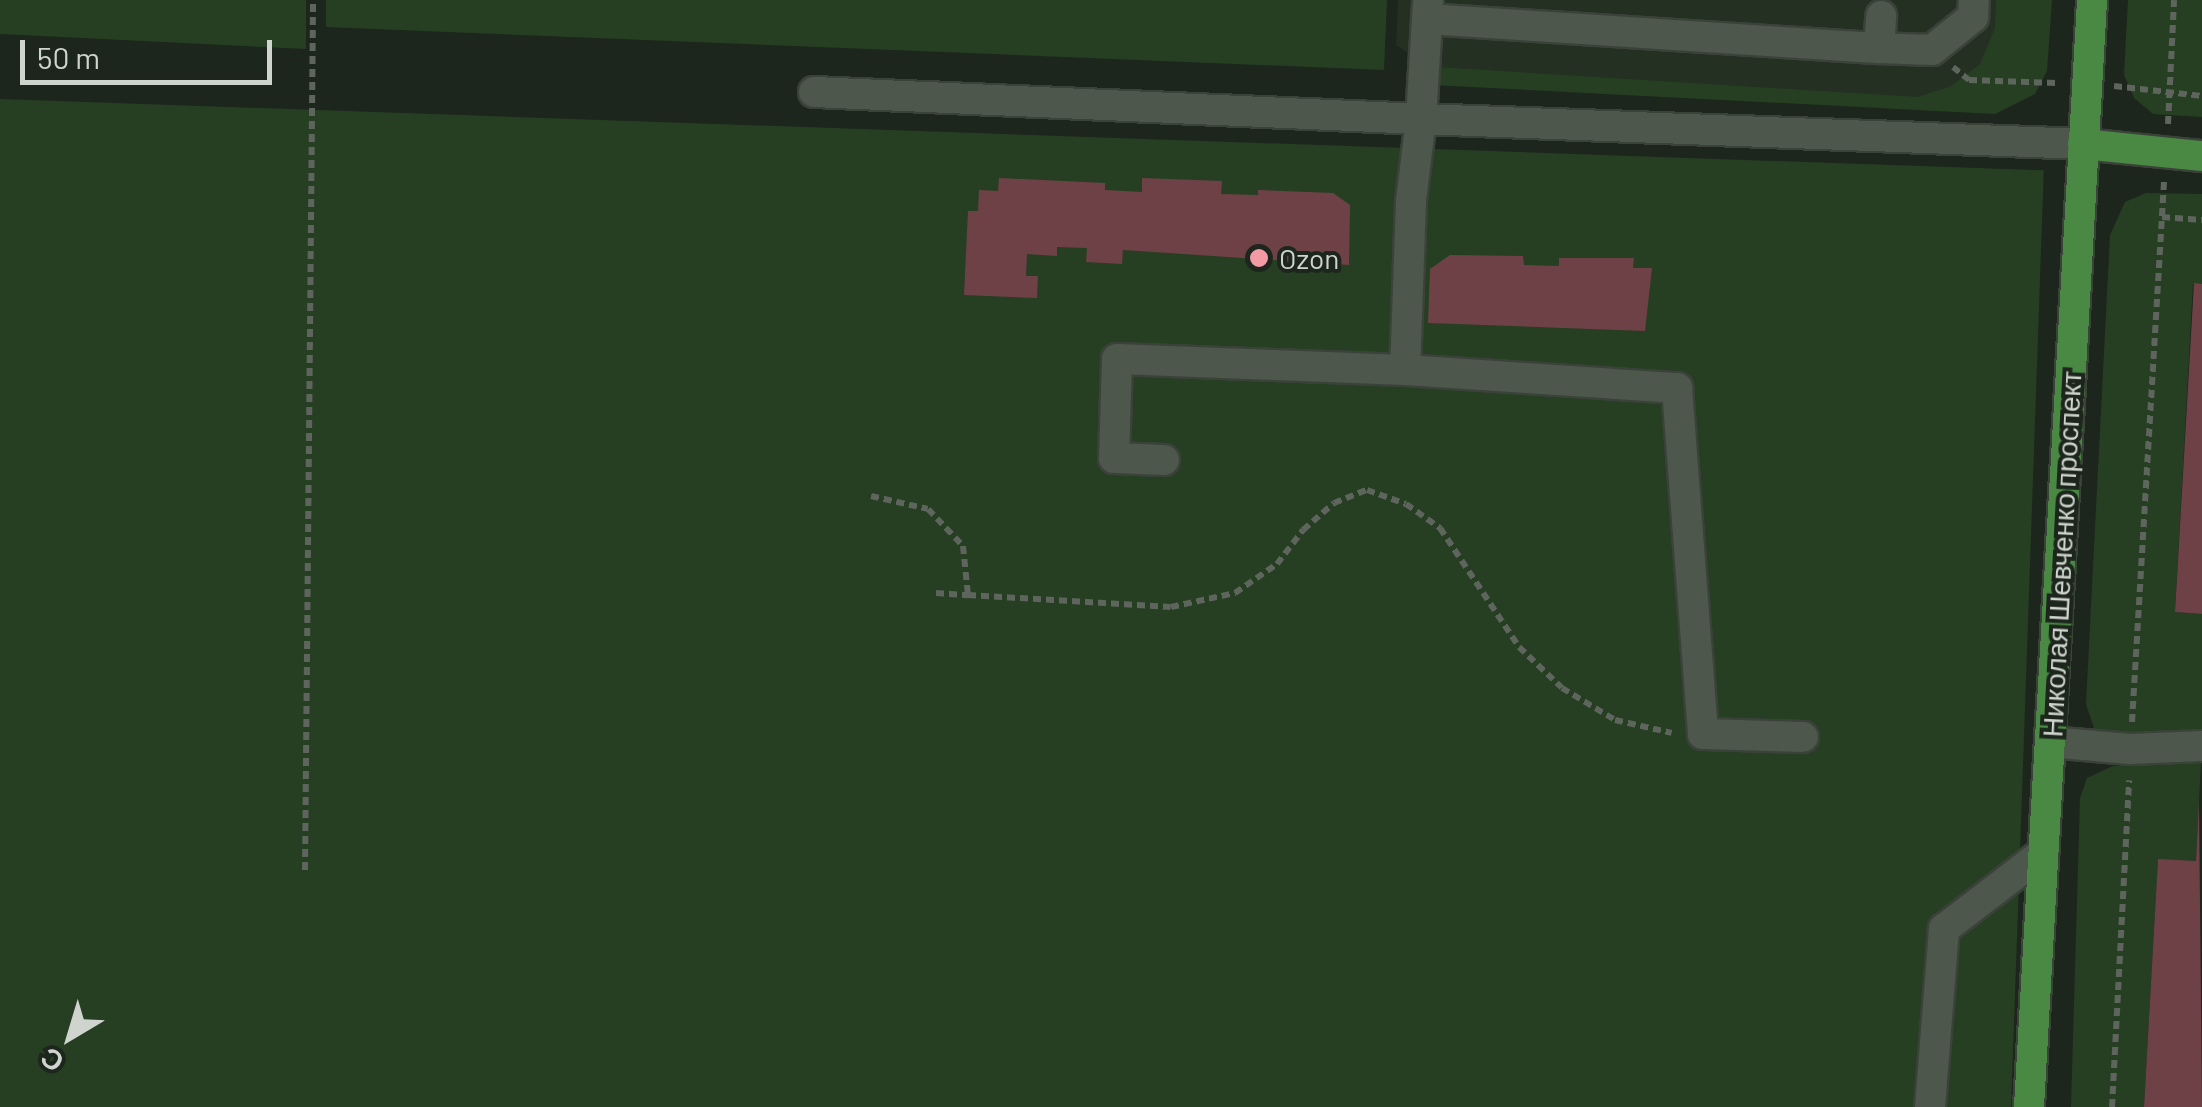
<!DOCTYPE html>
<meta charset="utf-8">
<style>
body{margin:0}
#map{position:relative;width:2202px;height:1107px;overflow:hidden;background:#1d261c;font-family:Barlow,sans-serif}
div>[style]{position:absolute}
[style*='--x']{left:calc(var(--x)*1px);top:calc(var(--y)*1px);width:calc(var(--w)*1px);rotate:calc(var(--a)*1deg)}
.built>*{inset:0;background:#233022}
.green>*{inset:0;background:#263f23;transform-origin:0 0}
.building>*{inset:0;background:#6e4147}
.path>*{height:6px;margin-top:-3px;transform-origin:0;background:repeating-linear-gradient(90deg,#5d655c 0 8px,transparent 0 13px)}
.roads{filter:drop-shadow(2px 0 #3b423a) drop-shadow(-2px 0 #3b423a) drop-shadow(0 2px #3b423a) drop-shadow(0 -2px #3b423a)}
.minor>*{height:30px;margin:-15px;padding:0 15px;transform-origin:15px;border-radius:15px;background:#4d574b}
.major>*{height:30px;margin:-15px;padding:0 15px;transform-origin:15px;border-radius:15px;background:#498943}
.dots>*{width:28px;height:28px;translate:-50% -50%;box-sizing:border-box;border:5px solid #1d261c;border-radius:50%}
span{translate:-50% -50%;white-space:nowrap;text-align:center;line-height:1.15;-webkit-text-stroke:8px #1d261c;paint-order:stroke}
.poi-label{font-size:28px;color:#cfd5ce}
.left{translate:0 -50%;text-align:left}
.street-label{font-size:28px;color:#cfd5ce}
.north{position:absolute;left:20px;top:987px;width:100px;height:100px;-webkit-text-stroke:8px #1d261c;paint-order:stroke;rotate:218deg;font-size:28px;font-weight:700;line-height:40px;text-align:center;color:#cfd5ce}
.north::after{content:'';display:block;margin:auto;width:35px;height:45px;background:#cfd5ce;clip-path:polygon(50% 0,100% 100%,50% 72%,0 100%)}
.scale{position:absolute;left:20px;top:40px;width:252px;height:45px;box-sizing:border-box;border:5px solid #cfd5ce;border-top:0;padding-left:12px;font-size:30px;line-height:35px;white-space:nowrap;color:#cfd5ce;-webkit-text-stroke:8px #1d261c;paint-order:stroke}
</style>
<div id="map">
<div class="built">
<div style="clip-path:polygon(1398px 0,2022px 0,1968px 103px,1442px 76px,1396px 45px)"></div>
</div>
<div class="green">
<div style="clip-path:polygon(0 0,306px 0,306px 49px,0 34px)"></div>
<div style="clip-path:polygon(326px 0,1387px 0,1384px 70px,326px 27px)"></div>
<div style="clip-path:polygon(1996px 0,2052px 0,2047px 71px,2035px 94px,1995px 114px,1432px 85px,1436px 67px,1918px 97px,1951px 86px,1980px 64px,1995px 28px)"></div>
<div style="clip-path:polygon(2128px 0,2202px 0,2202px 117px,2153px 114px,2134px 98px,2124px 75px)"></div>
<div style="left:0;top:99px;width:2045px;height:1008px;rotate:2deg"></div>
<div style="clip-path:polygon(2146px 193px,2202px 194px,2202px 284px,2193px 284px,2175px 612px,2202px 614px,2202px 735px,2095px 731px,2086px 704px,2110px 235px,2125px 202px)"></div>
<div style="clip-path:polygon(2201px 762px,2196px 861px,2158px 860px,2144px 1107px,2071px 1107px,2080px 798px,2087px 778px,2113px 766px)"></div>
</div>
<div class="building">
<div style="clip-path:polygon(999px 178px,1105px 183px,1105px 190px,1142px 192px,1142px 178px,1222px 181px,1221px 194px,1258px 195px,1258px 190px,1333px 193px,1350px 205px,1349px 265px,1123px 250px,1122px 264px,1086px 262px,1087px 248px,1057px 247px,1057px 256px,1027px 254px,1026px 276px,1038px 276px,1037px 298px,964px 295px,968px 211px,978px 211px,979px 190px,998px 191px)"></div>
<div style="clip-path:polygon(1450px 255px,1523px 256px,1524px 265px,1559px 266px,1559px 258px,1634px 258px,1633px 268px,1652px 268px,1645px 331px,1428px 323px,1430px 269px)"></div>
<div style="clip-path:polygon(2194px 283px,2202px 284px,2202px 614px,2175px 612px)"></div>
<div style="clip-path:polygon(2199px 800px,2202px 1107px,2144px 1107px,2158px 859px,2196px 861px)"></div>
</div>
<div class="path">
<div style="--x:1953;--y:67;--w:21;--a:39"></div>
<div style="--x:1969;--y:80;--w:88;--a:2"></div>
<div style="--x:2114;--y:86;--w:89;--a:6.5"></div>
<div style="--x:2168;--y:124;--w:124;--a:-87.2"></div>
<div style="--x:2162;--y:217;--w:40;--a:4.3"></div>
<div style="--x:871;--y:496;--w:58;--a:12.8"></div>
<div style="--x:928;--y:509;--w:51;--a:46.6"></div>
<div style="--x:963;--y:546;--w:49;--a:84.2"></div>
<div style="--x:968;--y:595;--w:203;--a:3.4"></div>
<div style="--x:1171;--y:607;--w:66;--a:-12.3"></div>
<div style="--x:1235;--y:593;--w:51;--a:-34.6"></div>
<div style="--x:1277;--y:564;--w:43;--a:-52.6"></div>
<div style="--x:1303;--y:530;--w:41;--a:-41.1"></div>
<div style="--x:1334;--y:503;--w:35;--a:-22"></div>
<div style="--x:1367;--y:490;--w:41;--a:19.7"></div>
<div style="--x:1406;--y:504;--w:42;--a:35.2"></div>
<div style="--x:1440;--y:528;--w:143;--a:56.4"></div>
<div style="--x:1519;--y:647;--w:59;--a:43.6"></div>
<div style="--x:1562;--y:688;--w:62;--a:31.1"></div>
<div style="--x:1615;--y:720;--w:58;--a:12.8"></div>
<div style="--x:936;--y:593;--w:32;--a:4"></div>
<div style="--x:2132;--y:722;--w:542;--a:-86.61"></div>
<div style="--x:305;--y:870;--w:870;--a:-89.47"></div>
<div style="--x:2112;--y:1107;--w:327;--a:-87"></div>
</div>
<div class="roads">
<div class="minor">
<div style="--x:1428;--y:3;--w:16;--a:94"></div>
<div style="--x:1427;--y:19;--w:453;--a:3.7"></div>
<div style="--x:1879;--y:48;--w:32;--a:-86"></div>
<div style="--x:1427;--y:19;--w:100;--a:93.4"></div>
<div style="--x:1421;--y:119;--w:662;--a:2.16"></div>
<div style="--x:1879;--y:48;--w:53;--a:2.2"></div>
<div style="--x:1932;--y:50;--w:53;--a:-38.8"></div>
<div style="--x:1973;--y:17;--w:17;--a:-87"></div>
<div style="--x:814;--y:92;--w:608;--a:2.55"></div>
<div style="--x:1421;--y:119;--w:83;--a:97"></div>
<div style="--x:1411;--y:201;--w:169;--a:92"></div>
<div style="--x:1405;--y:370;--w:288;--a:-177.8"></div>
<div style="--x:1117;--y:359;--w:99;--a:91.7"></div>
<div style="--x:1114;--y:458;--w:50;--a:2.3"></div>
<div style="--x:1405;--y:370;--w:273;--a:3.8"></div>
<div style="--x:1677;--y:388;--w:347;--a:85.7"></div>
<div style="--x:1703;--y:734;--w:100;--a:1.7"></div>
<div style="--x:2050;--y:742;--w:80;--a:5"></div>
<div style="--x:2130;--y:749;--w:72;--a:-2.4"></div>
<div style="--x:1930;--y:1107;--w:179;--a:-85.5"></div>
<div style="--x:1944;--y:929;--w:125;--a:-37.5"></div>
</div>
<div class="major">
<div style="--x:2083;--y:144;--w:120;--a:5.8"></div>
<div style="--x:2029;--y:1107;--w:1109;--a:-86.74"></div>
</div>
</div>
<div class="dots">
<div style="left:1259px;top:258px;background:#f39aa7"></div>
</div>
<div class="poi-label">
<span class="left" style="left:1279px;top:258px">Ozon</span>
</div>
<div class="street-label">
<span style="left:2061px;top:554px;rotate:-87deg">Николая Шевченко проспект</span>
</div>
<div class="north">С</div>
<div class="scale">50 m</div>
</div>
